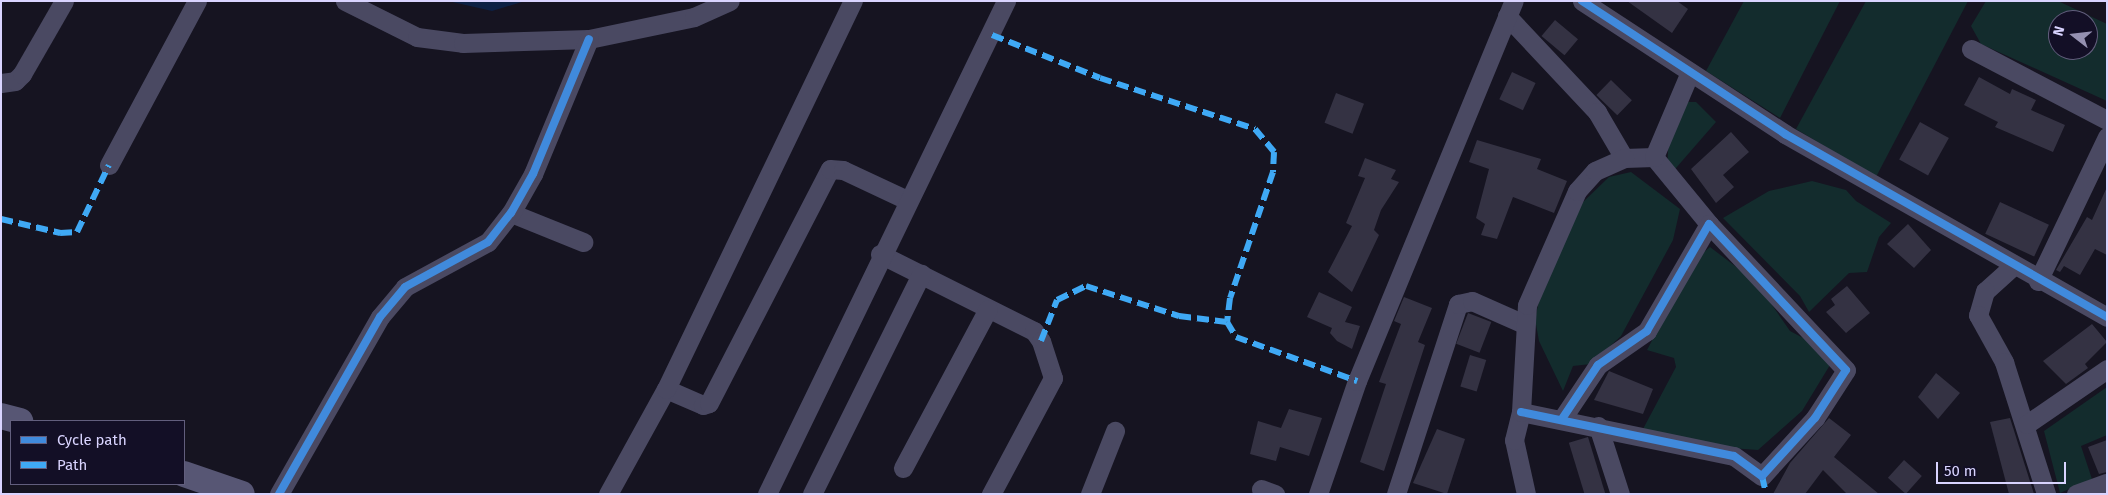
<!DOCTYPE html>
<style>
body{margin:0}
#map{position:relative;width:2108px;height:495px;overflow:hidden;background:#161421;font-family:"Fira Sans",sans-serif}
div>[style]{position:absolute}
[style*='--x']{left:calc(var(--x)*1px);top:calc(var(--y)*1px);width:calc(var(--w)*1px);rotate:calc(var(--a)*1deg)}
.green>*{inset:0;background:#132c2d}
.water>*{inset:0;background:#0d2144}
.building>*{inset:0;background:#343243;transform-origin:0 0}
.street>*{height:19px;margin:-9.5px;padding:0 9.5px;transform-origin:9.5px;border-radius:9.5px;background:#4a4962}
.secondary>*{height:26px;margin:-13px;padding:0 13px;transform-origin:13px;border-radius:13px;background:#575674}
.quiet>*{height:6px;margin-top:-3px;transform-origin:0;background:repeating-linear-gradient(90deg,#3fa9f5 0 12px,transparent 0 18px)}
.cycleway>*{height:8px;margin:-4px;padding:0 4px;transform-origin:4px;border-radius:4px;background:#408adc}
span{translate:-50% -50%;white-space:nowrap;text-align:center;line-height:1.15;-webkit-text-stroke:5px #130f26;paint-order:stroke}
.frame{position:absolute;inset:0;border:2px solid #d9d4ff;pointer-events:none}
.legend{position:absolute;left:10px;top:420px;width:175px;height:65px;box-sizing:border-box;background:#130f26;border:1px solid #625e7d;margin:0;padding:6px 9px;list-style:none;font-size:15px;color:#d9d4ff}
.legend li{display:flex;align-items:center;gap:10px;height:25px}
.legend b{width:25px;border:1px solid #625e7d}
.north{position:absolute;left:2048px;top:10px;width:50px;height:50px;box-sizing:border-box;background:#130f26;border:1px solid #625e7d;border-radius:50%;rotate:286deg;font-size:14px;font-weight:700;line-height:20px;text-align:center;color:#d9d4ff}
.north::after{content:'';display:block;margin:auto;width:18px;height:22px;background:#9591b1;clip-path:polygon(50% 0,100% 100%,50% 72%,0 100%)}
.scale{position:absolute;left:1936px;top:462px;width:130px;height:22px;box-sizing:border-box;border:2px solid #d9d4ff;border-top:0;padding-left:6px;font-size:15px;line-height:18px;white-space:nowrap;color:#d9d4ff;-webkit-text-stroke:4px #130f26;paint-order:stroke}
</style>
<div id="map">
<div class="green">
<div style="clip-path:polygon(1744px 1px,1840px 1px,1780px 118px,1706px 71px)"></div>
<div style="clip-path:polygon(1866px 1px,1968px 1px,1876px 177px,1796px 129px)"></div>
<div style="clip-path:polygon(evenodd,1986px 1px,2058px 1px,2107px 24px,2107px 101px,1981px 44px,1971px 26px,1986px 1px,2058px 20px,2088px 20px,2088px 50px,2058px 50px,2058px 20px)"></div>
<div style="clip-path:polygon(1685px 102px,1696px 102px,1716px 122px,1676px 168px,1667px 170px,1669px 135px)"></div>
<div style="clip-path:polygon(1631px 172px,1680px 209px,1673px 240px,1621px 336px,1591px 364px,1573px 366px,1563px 391px,1539px 341px,1535px 319px,1542px 287px,1581px 204px,1609px 177px)"></div>
<div style="clip-path:polygon(1812px 181px,1846px 190px,1856px 201px,1891px 223px,1879px 237px,1867px 272px,1849px 273px,1809px 312px,1800px 296px,1723px 218px,1769px 191px)"></div>
<div style="clip-path:polygon(1710px 247px,1756px 282px,1790px 331px,1807px 340px,1830px 365px,1802px 411px,1758px 450px,1717px 447px,1643px 429px,1676px 367px,1674px 358px,1647px 350px,1694px 261px)"></div>
<div style="clip-path:polygon(2107px 387px,2107px 435px,2081px 446px,2092px 479px,2060px 493px,2044px 431px)"></div>
</div>
<div class="water">
<div style="clip-path:polygon(448px 1px,525px 1px,492px 11px)"></div>
</div>
<div class="building">
<div style="clip-path:polygon(1627px 1px,1677px 1px,1688px 9px,1672px 33px)"></div>
<div style="left:1555px;top:20px;width:30px;height:21px;rotate:40deg"></div>
<div style="left:1512px;top:72px;width:26px;height:30px;rotate:25deg"></div>
<div style="clip-path:polygon(1979px 77px,2010px 94px,2012px 89px,2036px 100px,2031px 110px,2065px 125px,2053px 152px,1995px 127px,1998px 122px,1964px 105px)"></div>
<div style="left:1611px;top:80px;width:29px;height:21px;rotate:44deg"></div>
<div style="left:1336px;top:93px;width:30px;height:32px;rotate:21deg"></div>
<div style="left:1920px;top:122px;width:33px;height:43px;rotate:29deg"></div>
<div style="clip-path:polygon(1731px 132px,1749px 152px,1723px 175px,1734px 187px,1716px 203px,1691px 169px)"></div>
<div style="clip-path:polygon(1477px 140px,1541px 159px,1537px 169px,1567px 181px,1554px 213px,1513px 197px,1497px 239px,1481px 235px,1485px 224px,1476px 218px,1489px 169px,1469px 162px)"></div>
<div style="clip-path:polygon(1365px 158px,1396px 170px,1391px 179px,1399px 182px,1381px 210px,1374px 230px,1379px 235px,1352px 292px,1328px 272px,1352px 226px,1346px 223px,1365px 178px,1358px 176px)"></div>
<div style="clip-path:polygon(2107px 187px,2107px 255px,2095px 249px,2080px 275px,2064px 266px,2060px 272px,2056px 270px,2087px 217px,2092px 220px)"></div>
<div style="left:2000px;top:202px;width:54px;height:35px;rotate:25deg"></div>
<div style="clip-path:polygon(1908px 224px,1931px 250px,1914px 268px,1887px 244px)"></div>
<div style="clip-path:polygon(1847px 286px,1870px 313px,1846px 333px,1826px 312px,1835px 305px,1831px 299px)"></div>
<div style="clip-path:polygon(1319px 292px,1352px 307px,1345px 322px,1360px 326px,1352px 349px,1337px 341px,1330px 333px,1332px 328px,1307px 317px)"></div>
<div style="clip-path:polygon(1404px 297px,1432px 308px,1418px 342px,1425px 345px,1384px 471px,1360px 462px,1386px 384px,1379px 382px,1401px 324px,1394px 321px)"></div>
<div style="left:1468px;top:313px;width:25px;height:33px;rotate:21deg"></div>
<div style="clip-path:polygon(2092px 324px,2107px 342px,2085px 364px,2088px 368px,2066px 384px,2043px 361px)"></div>
<div style="left:1470px;top:355px;width:17px;height:33px;rotate:17deg"></div>
<div style="clip-path:polygon(1609px 371px,1653px 389px,1643px 414px,1594px 400px)"></div>
<div style="clip-path:polygon(1936px 373px,1960px 393px,1938px 419px,1918px 397px)"></div>
<div style="clip-path:polygon(1289px 409px,1322px 418px,1309px 456px,1280px 447px,1276px 461px,1250px 454px,1258px 421px,1281px 428px)"></div>
<div style="clip-path:polygon(1829px 418px,1851px 435px,1834px 457px,1879px 494px,1847px 494px,1823px 470px,1805px 494px,1773px 494px,1790px 463px)"></div>
<div style="clip-path:polygon(2010px 418px,2034px 494px,2009px 494px,1990px 422px)"></div>
<div style="clip-path:polygon(1437px 429px,1465px 439px,1447px 494px,1413px 483px)"></div>
<div style="left:1588px;top:437px;width:59px;height:20px;rotate:73deg"></div>
<div style="clip-path:polygon(2107px 440px,2107px 472px,2099px 474px,2088px 447px)"></div>
<div style="left:1904px;top:460px;width:24px;height:24px;rotate:42deg"></div>
</div>
<div class="street">
<div style="--x:345;--y:1;--w:80;--a:26.6"></div>
<div style="--x:417;--y:37;--w:46;--a:7.4"></div>
<div style="--x:463;--y:43;--w:126;--a:-1.8"></div>
<div style="--x:589;--y:39;--w:107;--a:-11.8"></div>
<div style="--x:694;--y:17;--w:39;--a:-24"></div>
<div style="--x:1582;--y:1;--w:243;--a:33.2"></div>
<div style="--x:1785;--y:134;--w:370;--a:29.6"></div>
<div style="--x:1507;--y:16;--w:132;--a:46.8"></div>
<div style="--x:1597;--y:112;--w:53;--a:59.6"></div>
<div style="--x:1624;--y:158;--w:30;--a:-2"></div>
<div style="--x:1654;--y:157;--w:87;--a:50.6"></div>
<div style="--x:1971;--y:49;--w:153;--a:27.6"></div>
<div style="--x:1;--y:83;--w:14;--a:-8"></div>
<div style="--x:15;--y:81;--w:10;--a:-45"></div>
<div style="--x:22;--y:74;--w:84;--a:-60.1"></div>
<div style="--x:1654;--y:157;--w:92;--a:-67"></div>
<div style="--x:109;--y:165;--w:186;--a:-61.8"></div>
<div style="--x:511;--y:213;--w:78;--a:21.9"></div>
<div style="--x:880;--y:254;--w:172;--a:26.6"></div>
<div style="--x:1034;--y:331;--w:12;--a:55"></div>
<div style="--x:1041;--y:341;--w:39;--a:72"></div>
<div style="--x:1053;--y:378;--w:132;--a:118.1"></div>
<div style="--x:2012;--y:267;--w:36;--a:138"></div>
<div style="--x:1985;--y:291;--w:25;--a:106"></div>
<div style="--x:1978;--y:315;--w:54;--a:61"></div>
<div style="--x:2004;--y:362;--w:139;--a:72.3"></div>
<div style="--x:2038;--y:281;--w:160;--a:-64.4"></div>
<div style="--x:666;--y:389;--w:40;--a:23.4"></div>
<div style="--x:703;--y:405;--w:6;--a:-18"></div>
<div style="--x:709;--y:403;--w:263;--a:-62.7"></div>
<div style="--x:830;--y:169;--w:13;--a:4"></div>
<div style="--x:843;--y:170;--w:71;--a:25.1"></div>
<div style="--x:1521;--y:412;--w:217;--a:11.7"></div>
<div style="--x:1734;--y:456;--w:34;--a:36"></div>
<div style="--x:1762;--y:476;--w:79;--a:-47.6"></div>
<div style="--x:1815;--y:418;--w:57;--a:-57.1"></div>
<div style="--x:1846;--y:370;--w:200;--a:-133.2"></div>
<div style="--x:1709;--y:224;--w:124;--a:120.1"></div>
<div style="--x:1647;--y:331;--w:60;--a:145.2"></div>
<div style="--x:1598;--y:365;--w:65;--a:123.7"></div>
<div style="--x:2027;--y:424;--w:97;--a:-34.5"></div>
<div style="--x:1598;--y:426;--w:71;--a:72.1"></div>
<div style="--x:903;--y:468;--w:180;--a:-61.9"></div>
<div style="--x:1261;--y:489;--w:15;--a:20"></div>
<div style="--x:279;--y:494;--w:204;--a:-60.3"></div>
<div style="--x:380;--y:317;--w:39;--a:-50"></div>
<div style="--x:405;--y:287;--w:94;--a:-28.5"></div>
<div style="--x:488;--y:242;--w:37;--a:-52"></div>
<div style="--x:511;--y:213;--w:45;--a:-60.6"></div>
<div style="--x:533;--y:174;--w:146;--a:-67.5"></div>
<div style="--x:608;--y:494;--w:120;--a:-61.1"></div>
<div style="--x:666;--y:389;--w:431;--a:-64.3"></div>
<div style="--x:767;--y:494;--w:548;--a:-64.14"></div>
<div style="--x:812;--y:494;--w:246;--a:-63.6"></div>
<div style="--x:1090;--y:494;--w:68;--a:-68.4"></div>
<div style="--x:1318;--y:494;--w:120;--a:-71"></div>
<div style="--x:1357;--y:381;--w:411;--a:-67.6"></div>
<div style="--x:1396;--y:494;--w:200;--a:-71.9"></div>
<div style="--x:1458;--y:304;--w:14;--a:-12"></div>
<div style="--x:1472;--y:301;--w:57;--a:23.9"></div>
<div style="--x:1526;--y:494;--w:55;--a:-102.5"></div>
<div style="--x:1514;--y:440;--w:29;--a:-76"></div>
<div style="--x:1521;--y:412;--w:107;--a:-86.8"></div>
<div style="--x:1527;--y:305;--w:124;--a:-66.3"></div>
<div style="--x:1577;--y:191;--w:27;--a:-48"></div>
<div style="--x:1595;--y:171;--w:32;--a:-24"></div>
<div style="--x:2076;--y:494;--w:33;--a:-20"></div>
</div>
<div class="secondary">
<div style="--x:1;--y:416;--w:20;--a:15"></div>
<div style="--x:184;--y:474;--w:61;--a:19"></div>
</div>
<div class="quiet">
<div style="--x:992;--y:35;--w:116;--a:21.7"></div>
<div style="--x:1100;--y:78;--w:163;--a:18.2"></div>
<div style="--x:1255;--y:129;--w:30;--a:50"></div>
<div style="--x:1274;--y:152;--w:20;--a:93"></div>
<div style="--x:1273;--y:172;--w:133;--a:108.8"></div>
<div style="--x:1230;--y:298;--w:24;--a:97"></div>
<div style="--x:1227;--y:322;--w:17;--a:59"></div>
<div style="--x:1236;--y:337;--w:129;--a:20"></div>
<div style="--x:1;--y:219;--w:61;--a:13.3"></div>
<div style="--x:60;--y:233;--w:17;--a:-3"></div>
<div style="--x:77;--y:232;--w:74;--a:-64.5"></div>
<div style="--x:1041;--y:341;--w:44;--a:-68.7"></div>
<div style="--x:1057;--y:300;--w:32;--a:-26"></div>
<div style="--x:1086;--y:286;--w:98;--a:17.9"></div>
<div style="--x:1179;--y:316;--w:48;--a:7.1"></div>
<div style="--x:1762;--y:476;--w:18;--a:77"></div>
</div>
<div class="cycleway">
<div style="--x:1582;--y:1;--w:243;--a:33.2"></div>
<div style="--x:1785;--y:134;--w:370;--a:29.6"></div>
<div style="--x:1521;--y:412;--w:217;--a:11.7"></div>
<div style="--x:1734;--y:456;--w:34;--a:36"></div>
<div style="--x:1762;--y:476;--w:79;--a:-47.6"></div>
<div style="--x:1815;--y:418;--w:57;--a:-57.1"></div>
<div style="--x:1846;--y:370;--w:200;--a:-133.2"></div>
<div style="--x:1709;--y:224;--w:124;--a:120.1"></div>
<div style="--x:1647;--y:331;--w:60;--a:145.2"></div>
<div style="--x:1598;--y:365;--w:65;--a:123.7"></div>
<div style="--x:279;--y:494;--w:204;--a:-60.3"></div>
<div style="--x:380;--y:317;--w:39;--a:-50"></div>
<div style="--x:405;--y:287;--w:94;--a:-28.5"></div>
<div style="--x:488;--y:242;--w:37;--a:-52"></div>
<div style="--x:511;--y:213;--w:45;--a:-60.6"></div>
<div style="--x:533;--y:174;--w:146;--a:-67.5"></div>
</div>
<div class="frame"></div>
<ul class="legend">
<li><b style="height:6px;background:#408adc"></b>Cycle path</li>
<li><b style="height:6px;background:#3fa9f5"></b>Path</li>
</ul>
<div class="north">N</div>
<div class="scale">50 m</div>
</div>
